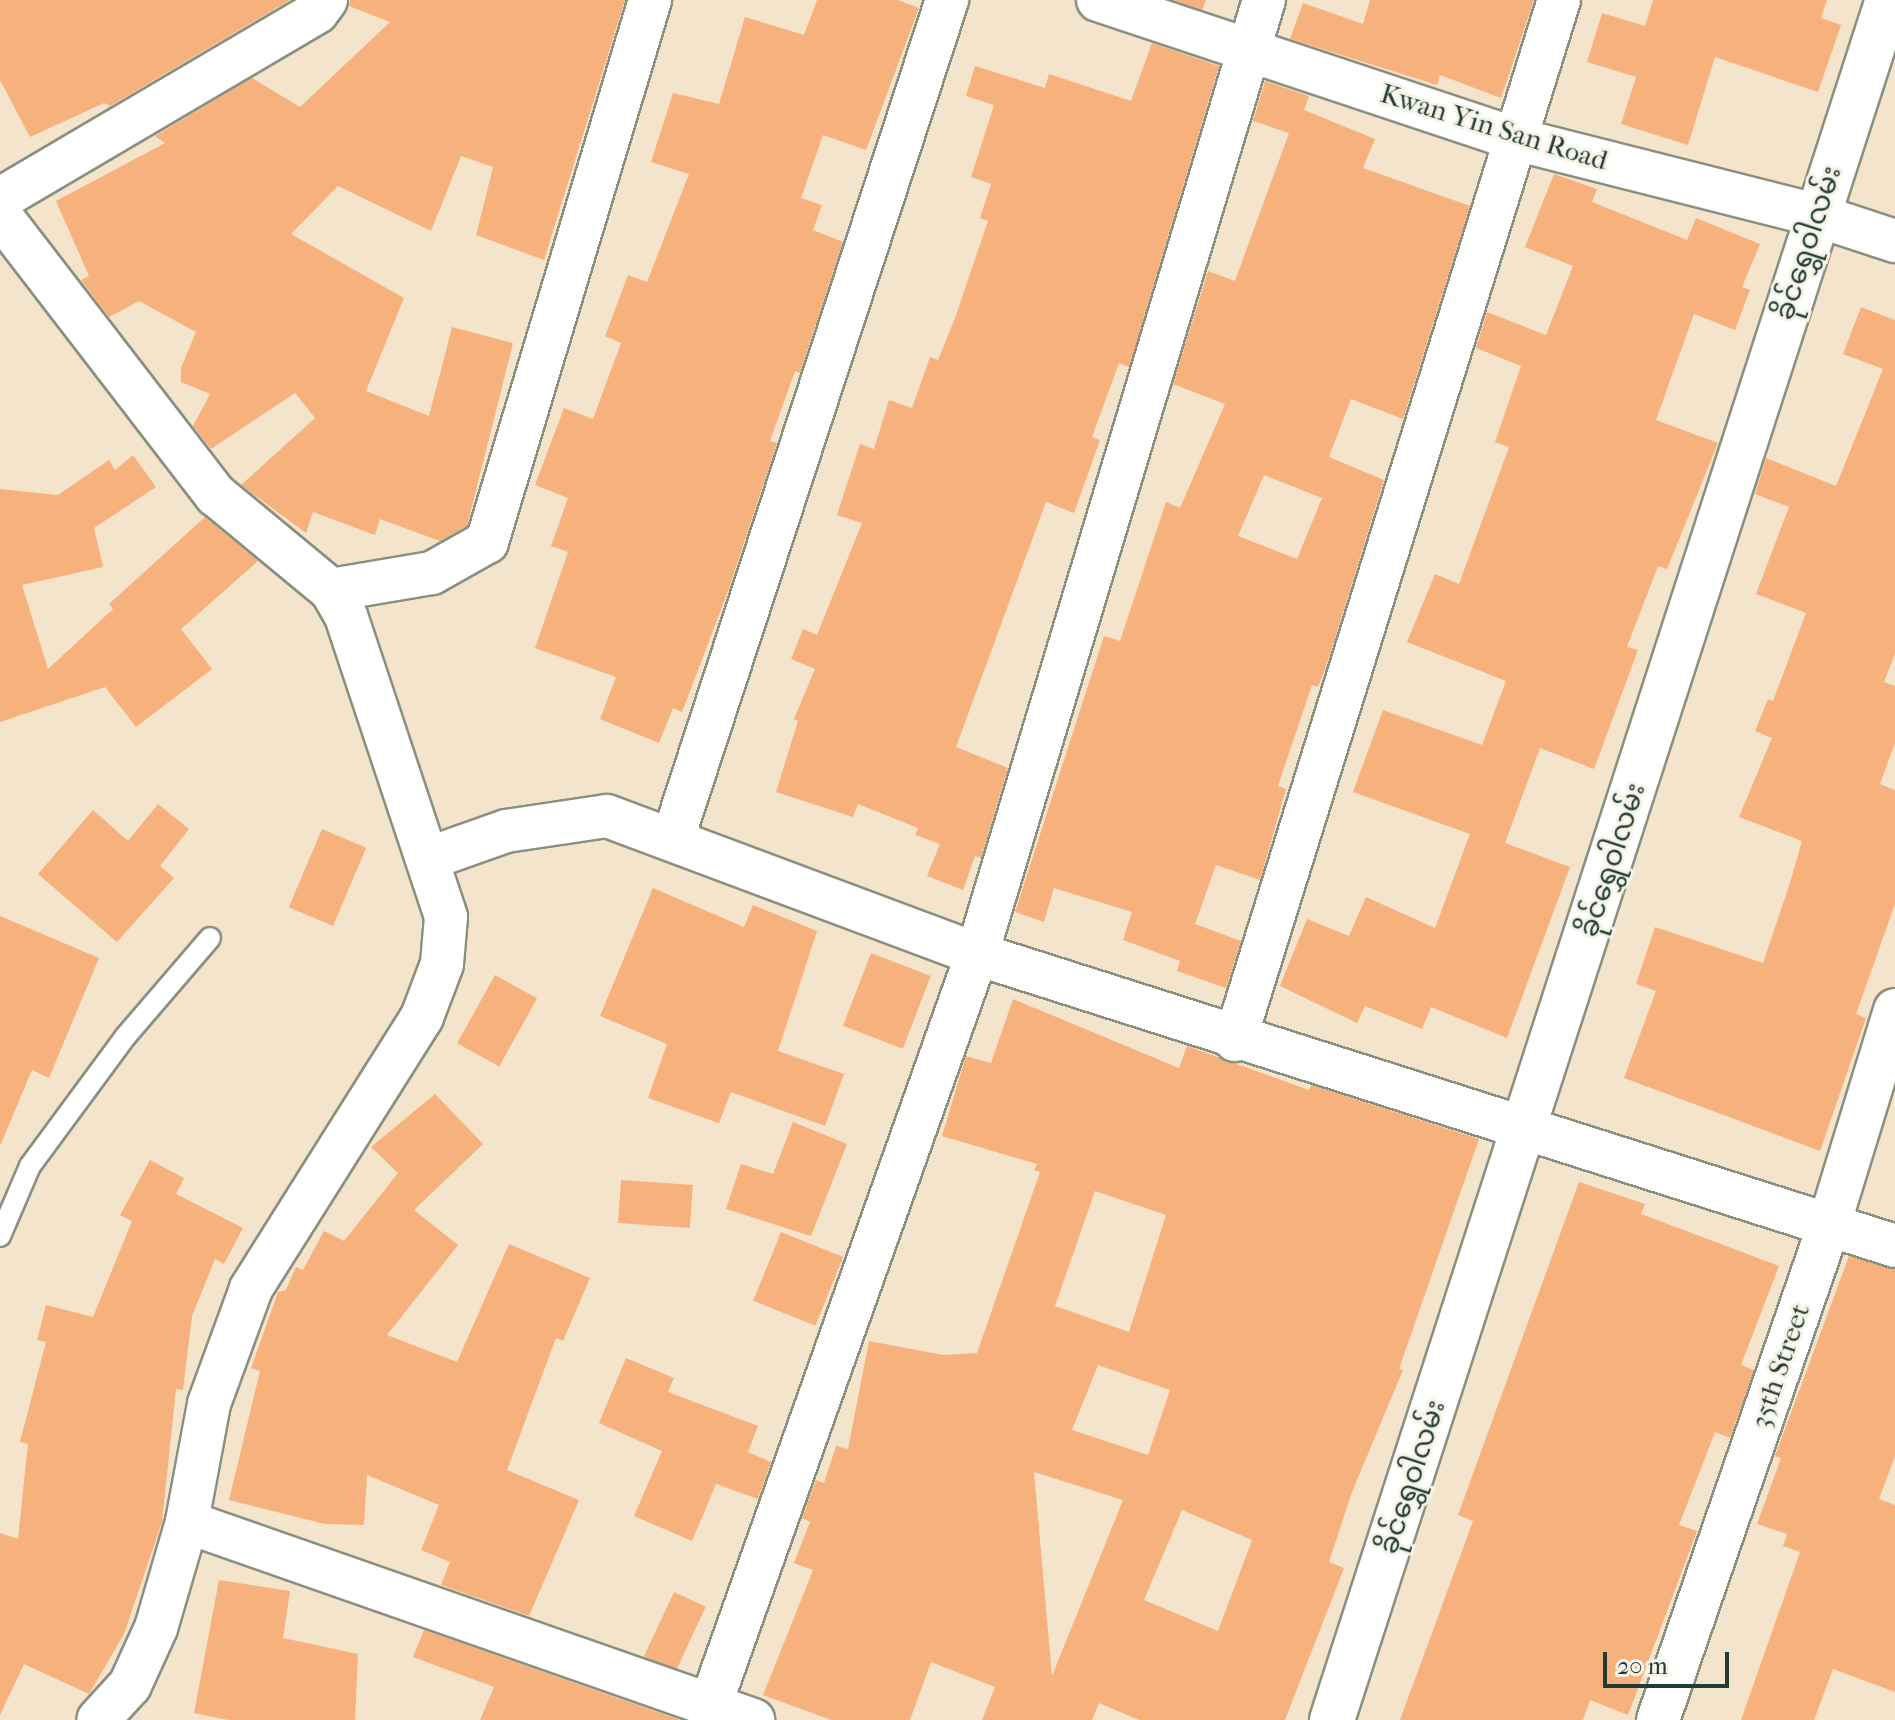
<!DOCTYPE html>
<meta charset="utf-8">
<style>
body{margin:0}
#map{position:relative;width:1895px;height:1720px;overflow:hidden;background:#f4e4cc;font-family:"IM FELL French Canon","Noto Sans Myanmar",serif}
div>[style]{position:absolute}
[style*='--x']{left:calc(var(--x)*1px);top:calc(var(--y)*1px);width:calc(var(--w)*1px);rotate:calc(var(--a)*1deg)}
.building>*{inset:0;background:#f7b17d;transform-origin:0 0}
.roads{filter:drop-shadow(2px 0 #8a9080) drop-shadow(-2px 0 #8a9080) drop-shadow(0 2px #8a9080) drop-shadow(0 -2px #8a9080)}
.service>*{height:20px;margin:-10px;padding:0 10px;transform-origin:10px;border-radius:10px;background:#fff}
.minor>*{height:42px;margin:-21px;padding:0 21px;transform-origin:21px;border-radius:21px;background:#fff}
.tertiary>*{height:44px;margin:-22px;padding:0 22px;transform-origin:22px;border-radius:22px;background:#fff}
span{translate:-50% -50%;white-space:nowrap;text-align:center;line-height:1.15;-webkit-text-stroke:6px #f7f3e8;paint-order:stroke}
.street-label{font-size:28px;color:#1f3d34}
.scale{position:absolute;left:1603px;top:1652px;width:126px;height:36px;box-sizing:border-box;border:4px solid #1f3d34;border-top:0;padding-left:10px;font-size:24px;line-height:28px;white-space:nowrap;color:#1f3d34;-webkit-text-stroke:6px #f7f3e8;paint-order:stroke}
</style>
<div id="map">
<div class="building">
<div style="clip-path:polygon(0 0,290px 0,110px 106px,104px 103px,30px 137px,0 80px)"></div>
<div style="clip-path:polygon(350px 0,625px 0,544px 260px,476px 235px,493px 167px,461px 156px,431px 231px,338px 186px,291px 234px,404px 298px,366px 391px,429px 416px,452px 327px,513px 343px,467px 526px,440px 541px,380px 519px,375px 535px,313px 512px,306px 533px,241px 485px,315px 418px,295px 393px,211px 449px,193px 426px,210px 394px,181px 382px,181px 368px,196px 332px,139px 301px,109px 317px,81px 280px,89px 276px,56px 201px,165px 143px,155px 136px,252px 78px,300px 107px,390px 22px,349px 6px)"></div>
<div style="clip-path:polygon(817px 0,898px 0,919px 8px,866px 150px,823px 135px,801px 198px,822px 205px,813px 230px,843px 242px,800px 373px,795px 371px,770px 441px,777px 443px,728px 591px,682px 712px,673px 708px,659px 743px,600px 719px,616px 677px,535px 648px,568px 552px,551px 546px,568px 498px,535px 485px,564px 408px,593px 419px,621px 343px,605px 336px,628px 275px,647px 282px,689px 174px,651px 162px,673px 93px,719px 104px,745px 17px,804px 35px)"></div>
<div style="clip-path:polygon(1174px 0,1206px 0,1202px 10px)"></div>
<div style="clip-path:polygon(1370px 0,1534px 0,1501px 98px,1440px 75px,1437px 85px,1290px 39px,1303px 3px,1363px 24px)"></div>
<div style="clip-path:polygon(1653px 0,1827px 0,1821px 18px,1841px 25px,1818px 92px,1715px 57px,1688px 145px,1621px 124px,1636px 77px,1587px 62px,1602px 13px,1645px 26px)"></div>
<div style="clip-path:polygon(1152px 43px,1219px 66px,1129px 367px,1119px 363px,1092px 437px,1100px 440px,1074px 513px,1046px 502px,956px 747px,1008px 768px,981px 858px,975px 856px,963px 890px,927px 876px,940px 844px,915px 835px,918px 828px,858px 804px,853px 817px,776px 792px,798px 721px,794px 719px,815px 669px,791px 659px,803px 629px,817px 635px,862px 523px,837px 515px,860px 444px,874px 449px,889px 400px,912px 408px,930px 357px,938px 360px,955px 318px,988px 221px,980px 218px,991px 184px,971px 177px,994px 105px,966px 96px,975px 66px,1045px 88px,1049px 74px,1131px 101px)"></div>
<div style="clip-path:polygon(evenodd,1265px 81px,1309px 96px,1304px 110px,1375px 139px,1363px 168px,1470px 206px,1403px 419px,1351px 399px,1329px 457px,1384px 480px,1328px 661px,1318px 687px,1312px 685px,1278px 786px,1286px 789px,1260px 880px,1216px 865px,1195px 924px,1241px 941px,1226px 988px,1177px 971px,1180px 961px,1123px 940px,1132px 912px,1054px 888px,1044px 922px,1015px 912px,1104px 636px,1120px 641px,1166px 502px,1180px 508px,1225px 404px,1173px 384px,1208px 271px,1235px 281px,1289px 133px,1253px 121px,1265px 81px,1264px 475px,1322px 498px,1297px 559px,1238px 536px,1264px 475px)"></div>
<div style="clip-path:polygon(1554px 174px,1597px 189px,1592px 202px,1687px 240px,1696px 218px,1760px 244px,1742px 287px,1750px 290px,1735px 330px,1694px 314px,1656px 420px,1718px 443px,1667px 569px,1658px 566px,1627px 647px,1638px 650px,1594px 769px,1540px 748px,1505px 843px,1570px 867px,1507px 1038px,1431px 1007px,1422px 1029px,1365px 1006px,1357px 1023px,1280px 986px,1307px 919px,1349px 936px,1366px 897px,1435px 928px,1470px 834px,1353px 792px,1383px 710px,1482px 745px,1506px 681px,1407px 642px,1435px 574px,1459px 584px,1509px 447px,1495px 442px,1521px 366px,1476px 348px,1487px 312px,1546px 335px,1573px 266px,1525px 247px)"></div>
<div style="clip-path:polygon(1861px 307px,1895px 320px,1895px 654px,1884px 682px,1895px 686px,1895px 743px,1880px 784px,1895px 790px,1895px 904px,1856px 1014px,1866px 1018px,1820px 1151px,1624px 1078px,1656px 991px,1636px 984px,1655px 927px,1763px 963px,1789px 886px,1802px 841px,1739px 817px,1772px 738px,1755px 731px,1768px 699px,1773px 701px,1806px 613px,1756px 594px,1789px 507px,1755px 494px,1766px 458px,1836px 486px,1883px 369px,1843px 354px)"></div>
<div style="clip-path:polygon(133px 455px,156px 487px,94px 528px,103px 567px,22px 585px,48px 669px,113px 609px,109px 604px,205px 517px,258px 561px,181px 629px,212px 669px,136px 727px,105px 687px,0 722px,0 489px,58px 495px,109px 460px,115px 470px)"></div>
<div style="clip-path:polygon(158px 804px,189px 829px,160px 866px,174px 878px,117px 942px,38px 874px,93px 810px,128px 841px)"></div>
<div style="left:322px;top:829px;width:48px;height:85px;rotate:23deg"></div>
<div style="clip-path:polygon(653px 888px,744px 927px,753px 905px,817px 931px,778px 1051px,844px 1074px,825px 1126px,731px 1092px,719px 1123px,648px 1098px,667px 1044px,600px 1016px)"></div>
<div style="clip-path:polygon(0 916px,99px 958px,49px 1078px,32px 1070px,0 1146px)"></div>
<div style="left:871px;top:953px;width:64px;height:78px;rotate:21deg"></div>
<div style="left:495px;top:975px;width:48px;height:78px;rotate:29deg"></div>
<div style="clip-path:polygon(evenodd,1013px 999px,1179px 1068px,1187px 1046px,1309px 1090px,1311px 1085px,1479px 1139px,1399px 1369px,1403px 1370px,1352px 1492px,1329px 1562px,1344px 1568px,1285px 1720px,1139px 1720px,1099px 1703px,1092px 1720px,982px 1720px,995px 1687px,931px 1662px,910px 1720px,831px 1720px,763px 1695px,813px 1570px,794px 1563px,810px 1522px,802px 1518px,816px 1480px,824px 1483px,836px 1446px,848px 1449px,869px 1341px,943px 1355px,977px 1353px,1040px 1172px,1034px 1170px,1037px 1164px,942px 1136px,966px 1056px,991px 1063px,1013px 999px,1095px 1191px,1166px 1215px,1129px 1332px,1055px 1306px,1095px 1191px,1013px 999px,1098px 1365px,1170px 1390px,1148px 1455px,1072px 1430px,1098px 1365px,1013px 999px,1034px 1472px,1123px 1500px,1052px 1676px,1034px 1472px,1013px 999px,1182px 1510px,1252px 1540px,1218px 1631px,1144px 1600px,1182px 1510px)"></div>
<div style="clip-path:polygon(435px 1094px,483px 1144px,414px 1210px,458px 1245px,387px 1335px,457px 1362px,509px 1244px,590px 1278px,563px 1341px,556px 1338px,507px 1470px,579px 1500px,529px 1616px,441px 1585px,450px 1562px,421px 1550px,439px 1505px,367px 1475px,364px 1525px,325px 1524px,229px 1500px,260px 1371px,251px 1368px,278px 1292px,286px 1290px,296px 1267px,303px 1270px,324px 1231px,344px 1241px,398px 1173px,371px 1147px)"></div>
<div style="clip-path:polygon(793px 1122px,847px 1144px,811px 1236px,726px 1209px,741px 1164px,773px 1174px)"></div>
<div style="clip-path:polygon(150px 1160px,184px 1178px,176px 1194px,243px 1228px,224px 1264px,215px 1259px,192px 1316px,183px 1390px,176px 1389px,162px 1522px,124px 1634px,89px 1694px,24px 1664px,0 1715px,0 1533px,18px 1539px,28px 1444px,20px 1442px,46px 1342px,37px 1340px,46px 1305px,93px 1317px,132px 1221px,120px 1215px)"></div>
<div style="left:621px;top:1180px;width:72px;height:43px;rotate:4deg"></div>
<div style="clip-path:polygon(1579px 1182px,1645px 1204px,1641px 1214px,1779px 1266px,1741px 1365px,1754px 1370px,1730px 1438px,1715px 1432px,1679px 1525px,1697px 1531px,1628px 1715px,1590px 1700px,1583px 1720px,1400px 1720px,1473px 1521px,1458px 1515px)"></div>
<div style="left:781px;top:1232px;width:67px;height:74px;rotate:22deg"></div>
<div style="clip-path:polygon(1849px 1256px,1895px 1269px,1895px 1456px,1879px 1499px,1895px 1505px,1895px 1692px,1833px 1669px,1814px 1720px,1741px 1720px,1800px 1552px,1783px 1546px,1787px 1534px,1757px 1524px,1781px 1458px,1775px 1456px)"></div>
<div style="clip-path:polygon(626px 1358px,674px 1378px,668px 1392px,758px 1426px,748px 1452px,771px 1462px,758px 1499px,716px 1484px,692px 1541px,634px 1516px,662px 1451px,599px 1423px)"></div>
<div style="clip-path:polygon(219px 1580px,290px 1591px,283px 1638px,358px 1654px,355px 1720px,228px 1720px,194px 1713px)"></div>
<div style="left:674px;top:1592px;width:35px;height:71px;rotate:25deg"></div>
<div style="clip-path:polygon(424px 1630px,680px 1720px,480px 1720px,494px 1687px,413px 1657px)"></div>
</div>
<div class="roads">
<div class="service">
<div style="--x:0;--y:1236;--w:76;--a:-66.8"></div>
<div style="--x:30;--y:1166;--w:162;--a:-53.6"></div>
<div style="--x:126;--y:1036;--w:129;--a:-49.4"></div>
</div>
<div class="minor">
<div style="--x:1098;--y:0;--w:440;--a:18.4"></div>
<div style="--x:1515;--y:139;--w:310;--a:14.2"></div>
<div style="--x:1816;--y:215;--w:83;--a:18.2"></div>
<div style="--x:0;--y:199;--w:368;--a:-30.5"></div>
<div style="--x:317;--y:12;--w:15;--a:-53"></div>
<div style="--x:0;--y:215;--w:354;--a:52.4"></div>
<div style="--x:216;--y:495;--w:149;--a:39.6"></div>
<div style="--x:331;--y:590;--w:30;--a:60"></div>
<div style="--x:346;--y:616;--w:317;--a:71.6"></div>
<div style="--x:446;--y:917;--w:47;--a:94.9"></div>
<div style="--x:442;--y:964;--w:57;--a:110.7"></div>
<div style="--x:422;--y:1017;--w:321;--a:122.2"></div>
<div style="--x:251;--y:1289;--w:122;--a:110.1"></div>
<div style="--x:209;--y:1404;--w:120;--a:100.6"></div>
<div style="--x:187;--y:1522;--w:110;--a:106.3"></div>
<div style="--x:156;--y:1628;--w:63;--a:114.5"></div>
<div style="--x:130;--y:1685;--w:47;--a:132.4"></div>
<div style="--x:331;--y:590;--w:102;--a:-9.6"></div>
<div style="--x:432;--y:573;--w:63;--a:-29.4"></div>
<div style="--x:487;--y:542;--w:566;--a:-73.26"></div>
<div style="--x:673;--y:838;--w:882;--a:-71.89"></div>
<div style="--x:427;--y:859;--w:84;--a:-19.5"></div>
<div style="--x:506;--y:831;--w:102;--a:-8.4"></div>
<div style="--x:607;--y:816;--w:395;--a:20.5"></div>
<div style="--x:977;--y:954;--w:963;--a:17.64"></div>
<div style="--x:1235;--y:1040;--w:1089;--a:-72.7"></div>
<div style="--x:187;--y:1522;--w:600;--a:19.28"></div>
<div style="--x:710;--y:1706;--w:798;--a:-70.45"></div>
<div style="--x:977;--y:954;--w:996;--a:-73.26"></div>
<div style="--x:1658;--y:1720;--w:521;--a:-70.94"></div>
<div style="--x:1828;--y:1228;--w:228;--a:-72.9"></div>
</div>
<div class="tertiary">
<div style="--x:1332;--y:1720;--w:1808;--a:-72.09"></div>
</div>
</div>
<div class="street-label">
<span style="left:1494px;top:127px;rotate:17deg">Kwan Yin San Road</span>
<span style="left:1808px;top:243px;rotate:-72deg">ခိုင်ရွှေဝါလမ်း</span>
<span style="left:1612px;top:860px;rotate:-72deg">ခိုင်ရွှေဝါလမ်း</span>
<span style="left:1780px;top:1366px;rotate:-71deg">35th Street</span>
<span style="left:1412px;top:1477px;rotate:-72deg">ခိုင်ရွှေဝါလမ်း</span>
</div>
<div class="scale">20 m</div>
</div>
